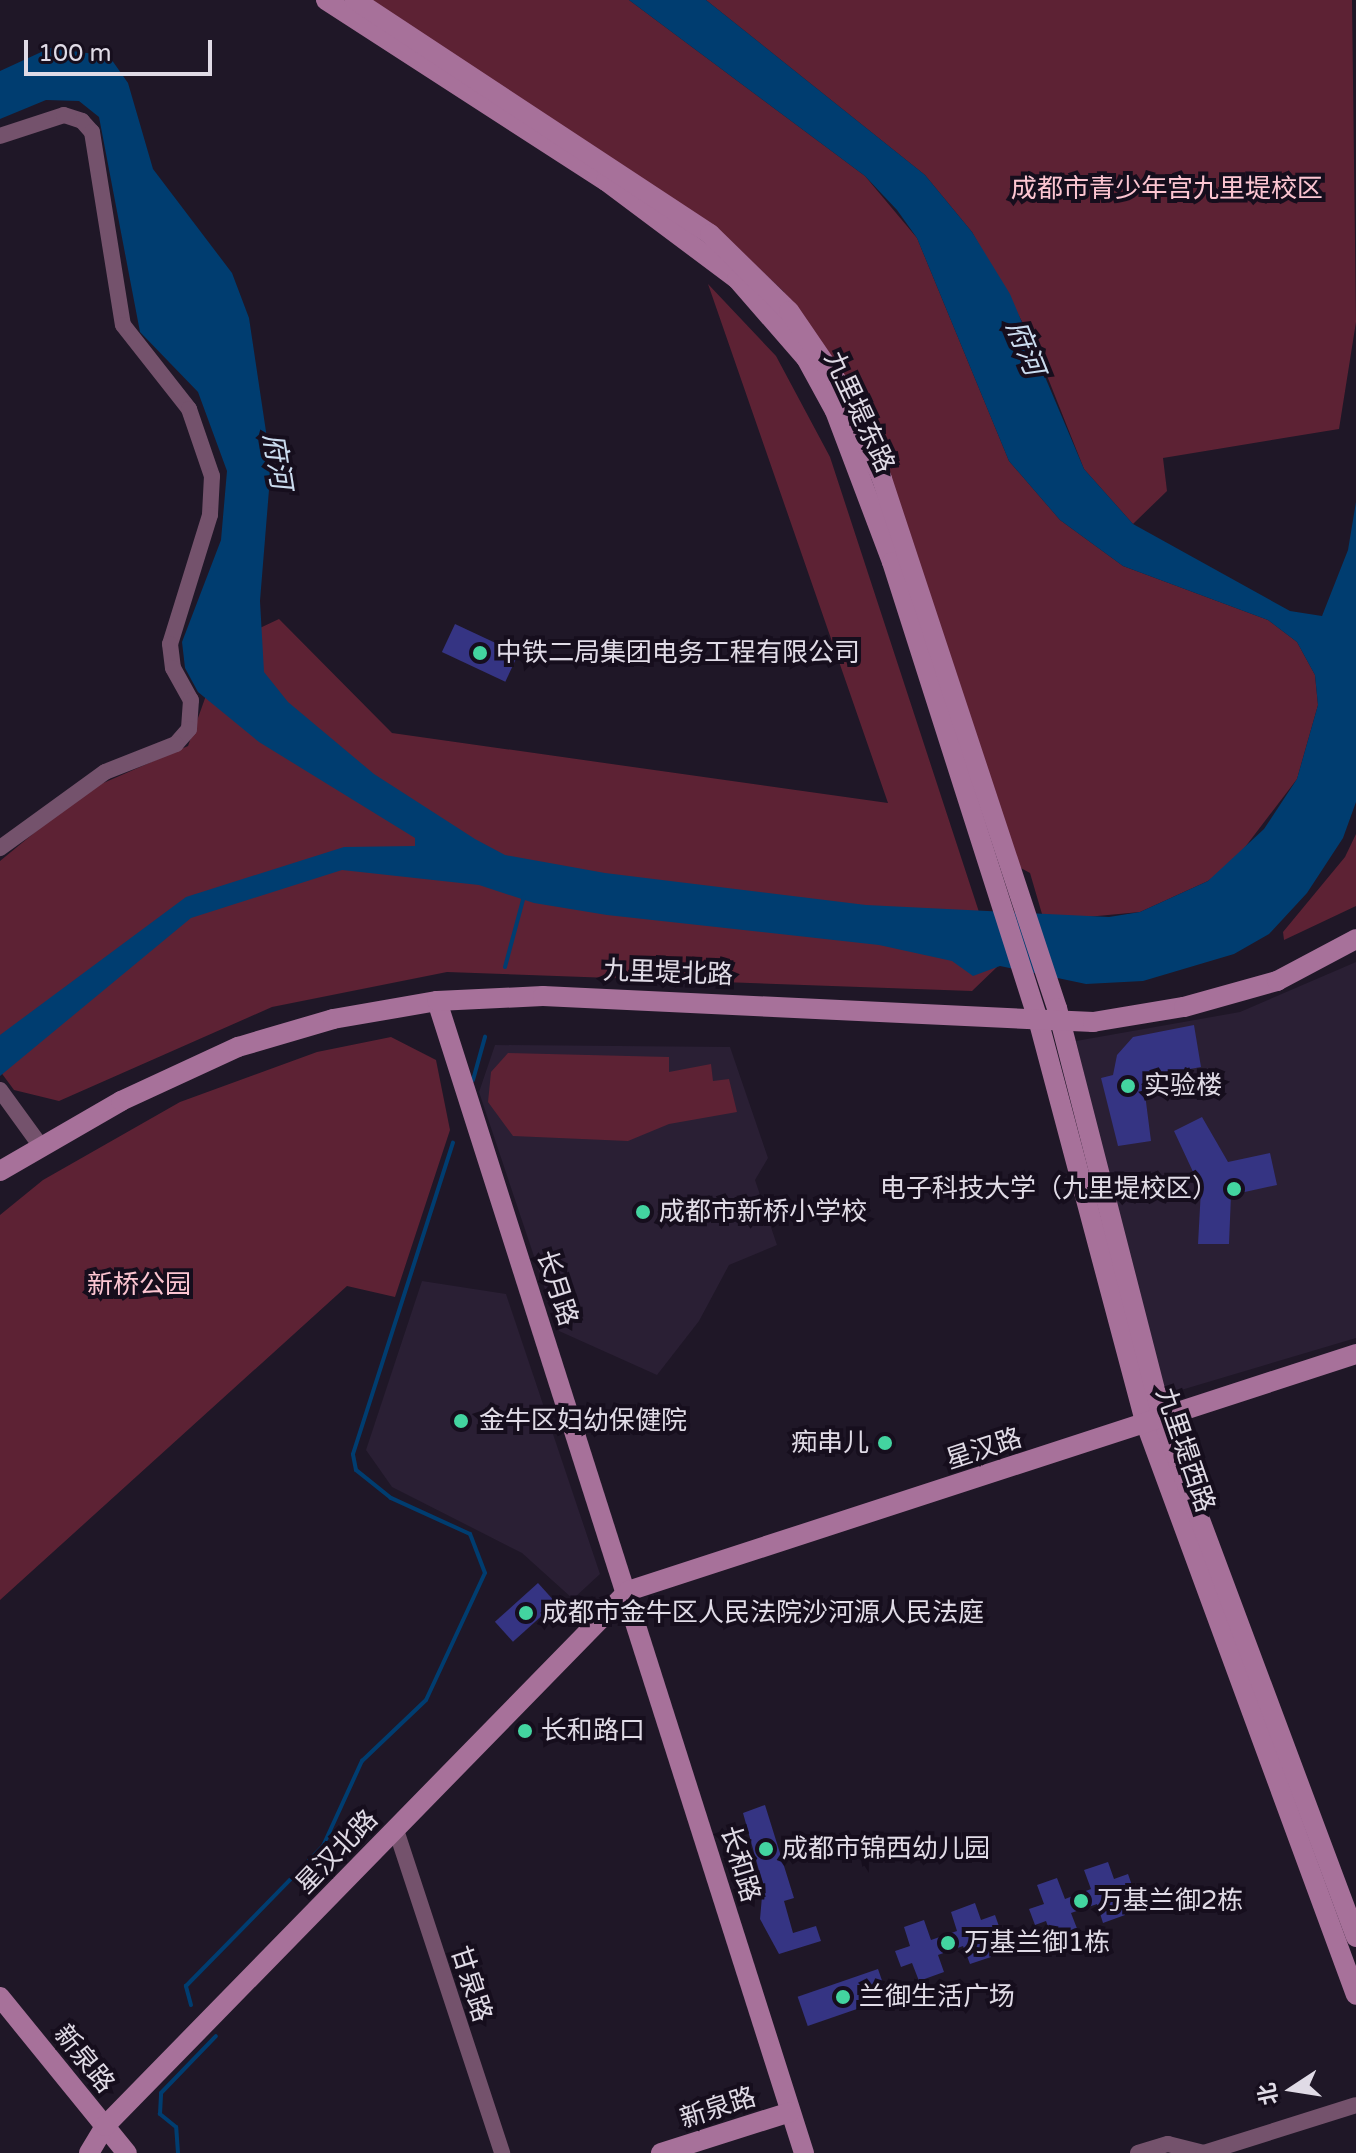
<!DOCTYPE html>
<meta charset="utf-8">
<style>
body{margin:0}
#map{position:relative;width:1356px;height:2153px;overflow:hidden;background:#1f1727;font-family:"Varela Round","Noto Sans SC",sans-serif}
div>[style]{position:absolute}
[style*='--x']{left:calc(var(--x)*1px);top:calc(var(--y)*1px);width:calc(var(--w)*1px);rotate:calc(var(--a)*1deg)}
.built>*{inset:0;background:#2a1f34}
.green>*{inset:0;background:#5d2234}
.water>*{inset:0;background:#003d70}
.stream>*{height:4px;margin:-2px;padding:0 2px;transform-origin:2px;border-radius:2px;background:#003d70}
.building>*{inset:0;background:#353483;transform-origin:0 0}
.street>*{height:16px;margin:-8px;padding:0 8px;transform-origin:8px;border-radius:8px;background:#74526c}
.secondary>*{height:20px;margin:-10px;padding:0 10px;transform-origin:10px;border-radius:10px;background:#a7719a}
.dots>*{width:22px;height:22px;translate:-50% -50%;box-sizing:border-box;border:4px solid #160e1d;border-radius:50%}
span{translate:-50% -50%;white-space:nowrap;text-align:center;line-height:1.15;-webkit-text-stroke:8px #160e1d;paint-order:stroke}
.park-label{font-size:26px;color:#fcc5d1}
.street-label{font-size:26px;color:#e0dbe6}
.poi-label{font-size:26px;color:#e0dbe6}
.left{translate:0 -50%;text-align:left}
.right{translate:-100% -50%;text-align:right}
.water-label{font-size:28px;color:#cbdcef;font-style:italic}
.north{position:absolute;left:1252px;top:2049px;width:80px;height:80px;-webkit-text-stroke:6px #160e1d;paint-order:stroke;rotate:258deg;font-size:22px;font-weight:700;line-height:32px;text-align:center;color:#e0dbe6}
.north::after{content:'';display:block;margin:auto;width:28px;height:36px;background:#e0dbe6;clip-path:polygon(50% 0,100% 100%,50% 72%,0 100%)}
.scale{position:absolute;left:24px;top:40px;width:188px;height:36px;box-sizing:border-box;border:4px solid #e0dbe6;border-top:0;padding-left:10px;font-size:24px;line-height:28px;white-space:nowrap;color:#e0dbe6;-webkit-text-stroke:6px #160e1d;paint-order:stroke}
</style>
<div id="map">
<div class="built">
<div style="clip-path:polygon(1356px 962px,1356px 1338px,1161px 1396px,1076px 1041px,1240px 1012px)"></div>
<div style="clip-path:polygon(495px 1045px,730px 1047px,768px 1158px,755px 1180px,777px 1245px,729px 1265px,699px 1321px,657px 1375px,559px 1331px,479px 1092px)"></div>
<div style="clip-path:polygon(422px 1281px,506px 1294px,600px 1574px,573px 1599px,522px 1553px,392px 1487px,366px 1450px)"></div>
</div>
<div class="green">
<div style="clip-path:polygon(368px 0,629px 0,865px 176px,917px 238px,1009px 461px,1060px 520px,1123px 566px,1268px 620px,1297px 642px,1315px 675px,1318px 705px,1297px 779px,1236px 859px,1208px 881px,1140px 912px,1076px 918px,1042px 914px,1030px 873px,1017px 866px,869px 417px,783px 291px,713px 225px)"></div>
<div style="clip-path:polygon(706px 0,1352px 0,1356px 322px,1339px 429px,1163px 458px,1167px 491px,1133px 524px,1084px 469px,1034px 343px,972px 232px,925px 175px)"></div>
<div style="clip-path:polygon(708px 284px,776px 356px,830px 457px,997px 967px,972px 991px,447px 972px,272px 1007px,59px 1101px,14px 1090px,0 1071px,0 861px,85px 791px,188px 746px,224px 645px,279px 619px,392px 733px,888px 803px)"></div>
<div style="clip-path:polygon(1356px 834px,1356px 906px,1284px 940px,1283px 932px,1345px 857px)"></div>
<div style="clip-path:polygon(391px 1037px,436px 1060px,450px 1130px,395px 1297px,347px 1286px,0 1600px,0 1215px,43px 1180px,180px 1102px,317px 1052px)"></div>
<div style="clip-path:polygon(508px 1053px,669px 1057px,669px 1072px,711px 1064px,713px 1081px,729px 1079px,737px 1112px,669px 1124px,628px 1141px,513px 1136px,488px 1102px,491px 1072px)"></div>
</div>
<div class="water">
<div style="clip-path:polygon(629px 0,706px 0,925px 175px,972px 232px,1010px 294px,1084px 469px,1133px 524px,1290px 611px,1322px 616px,1348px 550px,1356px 502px,1356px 802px,1343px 838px,1307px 893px,1269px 934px,1234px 954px,1143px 981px,1086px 984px,1000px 966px,973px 976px,952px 961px,879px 945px,607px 915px,534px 903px,479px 885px,342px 870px,191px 918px,0 1076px,0 1035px,186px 897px,344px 847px,415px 846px,415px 838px,259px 742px,198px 692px,185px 668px,182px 642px,221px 540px,227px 471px,198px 392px,140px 332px,99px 117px,79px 101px,46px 100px,0 119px,0 71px,50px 48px,109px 56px,128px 83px,153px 169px,232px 273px,249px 318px,271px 465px,260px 601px,264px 672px,288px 702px,374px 774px,475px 839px,505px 855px,605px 873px,866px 905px,1109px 917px,1140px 912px,1208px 881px,1264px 829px,1297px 779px,1318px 705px,1315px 675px,1297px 642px,1268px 620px,1123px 566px,1060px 520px,1009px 461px,917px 238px,897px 210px,865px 176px)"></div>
</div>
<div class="stream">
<div style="--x:505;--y:967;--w:73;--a:-75"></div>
<div style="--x:473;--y:1080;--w:45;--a:-74.4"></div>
<div style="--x:191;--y:2005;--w:20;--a:-105"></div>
<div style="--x:186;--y:1986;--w:196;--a:-45.6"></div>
<div style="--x:323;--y:1846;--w:94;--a:-65.4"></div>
<div style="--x:362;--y:1761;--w:88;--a:-43.6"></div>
<div style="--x:426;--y:1700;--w:140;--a:-65.1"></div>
<div style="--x:485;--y:1573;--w:42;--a:-111"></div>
<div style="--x:470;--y:1534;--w:87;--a:-155.5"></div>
<div style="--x:391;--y:1498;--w:45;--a:-141.3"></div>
<div style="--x:356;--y:1470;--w:16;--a:-101"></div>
<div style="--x:353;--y:1454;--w:327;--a:-72.2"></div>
<div style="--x:178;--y:2153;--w:26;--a:-94"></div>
<div style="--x:176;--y:2127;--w:21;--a:-141"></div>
<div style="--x:160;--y:2114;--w:21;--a:-87"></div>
<div style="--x:161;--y:2093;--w:79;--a:-46"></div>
</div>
<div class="building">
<div style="left:455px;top:624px;width:70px;height:31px;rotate:25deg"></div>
<div style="clip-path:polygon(1194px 1025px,1201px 1067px,1162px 1074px,1145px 1094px,1151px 1141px,1118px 1146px,1101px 1078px,1113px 1075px,1117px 1055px,1133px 1037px)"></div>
<div style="clip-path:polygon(1202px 1117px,1228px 1162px,1270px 1153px,1277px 1185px,1231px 1195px,1229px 1244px,1198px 1244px,1201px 1189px,1174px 1131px)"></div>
<div style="left:538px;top:1583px;width:27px;height:58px;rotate:48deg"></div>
<div style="clip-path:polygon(765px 1805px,794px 1898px,784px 1901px,793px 1933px,816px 1926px,821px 1941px,779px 1954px,760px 1919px,763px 1885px,743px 1813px)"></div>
<div style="clip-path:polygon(1108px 1862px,1114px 1879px,1128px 1874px,1134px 1891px,1118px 1896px,1125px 1915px,1103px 1923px,1097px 1904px,1071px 1913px,1078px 1931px,1053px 1940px,1046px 1921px,1035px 1925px,1029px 1909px,1044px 1904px,1037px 1885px,1057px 1878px,1065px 1899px,1091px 1889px,1084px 1870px)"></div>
<div style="clip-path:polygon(975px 1903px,981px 1920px,995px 1915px,1001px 1932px,985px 1938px,991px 1957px,970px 1964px,963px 1946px,938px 1955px,944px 1972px,919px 1981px,912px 1963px,901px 1967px,895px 1951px,910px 1946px,904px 1927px,924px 1920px,931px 1940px,957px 1931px,951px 1912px)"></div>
<div style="left:878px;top:1969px;width:31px;height:85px;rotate:71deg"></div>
</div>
<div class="street">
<div style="--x:0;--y:136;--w:67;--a:-18.2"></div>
<div style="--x:64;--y:115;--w:19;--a:18"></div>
<div style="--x:82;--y:121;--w:15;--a:48"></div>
<div style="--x:92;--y:132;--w:195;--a:80.9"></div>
<div style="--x:123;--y:325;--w:107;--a:51.8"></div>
<div style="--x:189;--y:409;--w:71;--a:71.1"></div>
<div style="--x:212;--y:476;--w:39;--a:93"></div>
<div style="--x:210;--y:515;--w:135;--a:107.2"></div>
<div style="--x:170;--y:644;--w:24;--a:83"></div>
<div style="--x:173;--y:668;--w:37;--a:61"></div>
<div style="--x:191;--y:700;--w:29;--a:94"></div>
<div style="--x:189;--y:729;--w:20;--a:131"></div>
<div style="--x:176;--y:744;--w:76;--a:158.5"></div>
<div style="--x:105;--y:772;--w:130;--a:144.1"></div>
<div style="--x:0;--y:1090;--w:68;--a:54"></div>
<div style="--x:396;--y:1830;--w:340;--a:71.8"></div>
<div style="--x:1138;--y:2153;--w:31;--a:-17"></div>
<div style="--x:1168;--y:2144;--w:37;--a:14"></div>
<div style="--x:1204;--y:2153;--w:159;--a:-17.5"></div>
</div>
<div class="secondary">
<div style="--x:326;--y:0;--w:333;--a:32.9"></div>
<div style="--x:606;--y:181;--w:164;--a:36.8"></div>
<div style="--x:737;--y:279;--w:105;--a:48.9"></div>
<div style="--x:806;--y:358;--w:60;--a:61.3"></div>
<div style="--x:835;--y:411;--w:161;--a:69.3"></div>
<div style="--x:892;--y:562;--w:484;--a:72.3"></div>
<div style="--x:1039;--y:1023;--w:415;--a:75.1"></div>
<div style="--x:1146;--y:1424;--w:608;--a:69.81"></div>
<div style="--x:355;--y:0;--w:425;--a:33.4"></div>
<div style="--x:710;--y:234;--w:110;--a:44.3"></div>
<div style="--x:789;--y:311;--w:88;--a:55.6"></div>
<div style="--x:839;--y:384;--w:104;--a:65.6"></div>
<div style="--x:882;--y:479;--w:557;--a:71.7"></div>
<div style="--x:1057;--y:1008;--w:423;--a:75.6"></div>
<div style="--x:1162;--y:1418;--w:554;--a:69.5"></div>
<div style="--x:437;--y:1001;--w:1209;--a:72.33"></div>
<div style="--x:0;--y:1171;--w:140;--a:-30"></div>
<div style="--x:121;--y:1101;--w:129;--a:-24.8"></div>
<div style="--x:238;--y:1047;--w:99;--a:-16.4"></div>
<div style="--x:333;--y:1019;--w:106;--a:-9.8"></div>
<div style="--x:437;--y:1001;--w:106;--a:-2.7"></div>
<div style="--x:543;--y:996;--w:551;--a:2.71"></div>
<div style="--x:1093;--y:1022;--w:92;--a:-9.4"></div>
<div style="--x:1184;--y:1007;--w:97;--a:-15.6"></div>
<div style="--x:1277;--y:981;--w:89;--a:-28"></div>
<div style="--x:0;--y:1997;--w:201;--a:50.9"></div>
<div style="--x:89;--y:2153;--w:31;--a:-59"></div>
<div style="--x:105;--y:2126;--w:748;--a:-45.65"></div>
<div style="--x:628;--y:1591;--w:766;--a:-18.03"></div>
<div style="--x:661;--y:2153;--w:135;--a:-17.6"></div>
</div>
<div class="dots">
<div style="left:480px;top:653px;background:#43d4a0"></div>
<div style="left:1128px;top:1086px;background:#43d4a0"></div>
<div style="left:1234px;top:1189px;background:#43d4a0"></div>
<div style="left:643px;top:1212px;background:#43d4a0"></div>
<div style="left:461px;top:1421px;background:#43d4a0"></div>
<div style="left:885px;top:1443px;background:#43d4a0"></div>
<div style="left:526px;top:1613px;background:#43d4a0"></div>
<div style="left:525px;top:1731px;background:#43d4a0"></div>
<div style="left:766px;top:1849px;background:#43d4a0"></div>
<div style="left:1081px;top:1901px;background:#43d4a0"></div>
<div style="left:948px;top:1943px;background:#43d4a0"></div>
<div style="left:843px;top:1997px;background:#43d4a0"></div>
</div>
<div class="park-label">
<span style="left:1167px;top:189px">成都市青少年宫九里堤校区</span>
<span style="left:139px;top:1285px">新桥公园</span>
</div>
<div class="street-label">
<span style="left:859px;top:412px;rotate:65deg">九里堤东路</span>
<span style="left:668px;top:973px;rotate:2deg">九里堤北路</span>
<span style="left:557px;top:1288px;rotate:72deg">长月路</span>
<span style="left:984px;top:1449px;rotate:-18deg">星汉路</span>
<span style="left:1185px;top:1450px;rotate:71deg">九里堤西路</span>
<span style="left:337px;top:1852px;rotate:-46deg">星汉北路</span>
<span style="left:740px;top:1864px;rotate:73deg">长和路</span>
<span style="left:471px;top:1984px;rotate:72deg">甘泉路</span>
<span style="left:84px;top:2059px;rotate:51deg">新泉路</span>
<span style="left:718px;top:2108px;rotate:-18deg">新泉路</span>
</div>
<div class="poi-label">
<span class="left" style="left:496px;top:653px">中铁二局集团电务工程有限公司</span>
<span class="left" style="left:1144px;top:1086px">实验楼</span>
<span class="right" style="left:1218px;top:1189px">电子科技大学（九里堤校区）</span>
<span class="left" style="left:659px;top:1212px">成都市新桥小学校</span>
<span class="left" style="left:479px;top:1421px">金牛区妇幼保健院</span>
<span class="right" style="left:869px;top:1443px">痴串儿</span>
<span class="left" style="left:542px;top:1613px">成都市金牛区人民法院沙河源人民法庭</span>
<span class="left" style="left:541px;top:1731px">长和路口</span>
<span class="left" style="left:782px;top:1849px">成都市锦西幼儿园</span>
<span class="left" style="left:1097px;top:1901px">万基兰御2栋</span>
<span class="left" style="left:964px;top:1943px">万基兰御1栋</span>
<span class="left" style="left:859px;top:1997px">兰御生活广场</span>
</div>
<div class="water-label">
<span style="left:1025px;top:348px;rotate:68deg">府河</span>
<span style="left:277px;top:461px;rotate:81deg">府河</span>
</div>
<div class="north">北</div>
<div class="scale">100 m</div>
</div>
